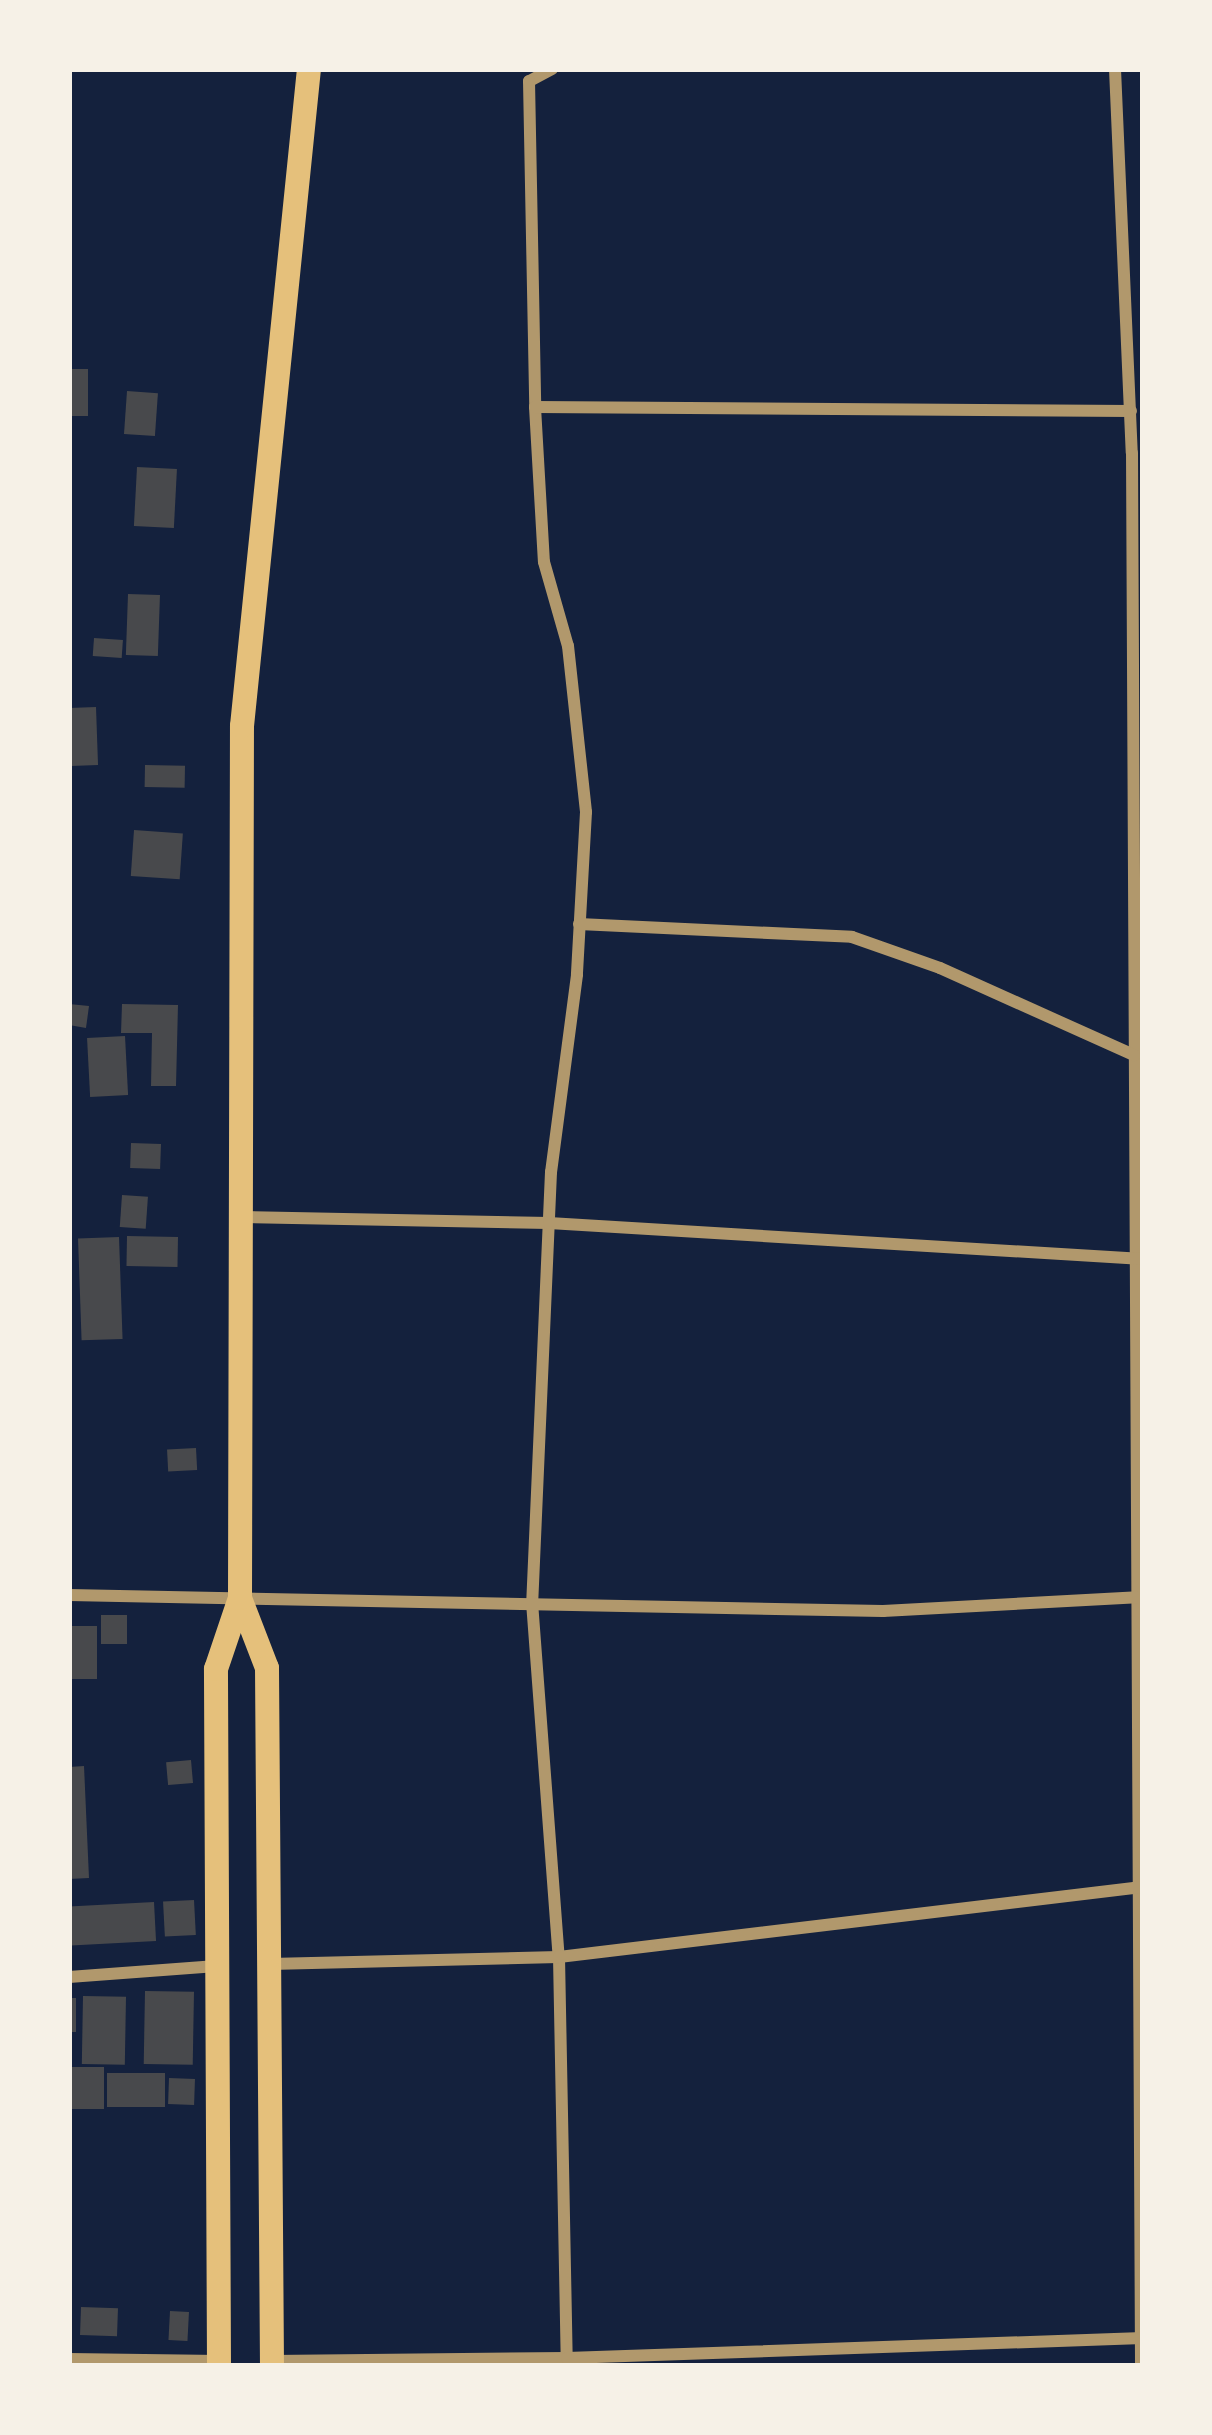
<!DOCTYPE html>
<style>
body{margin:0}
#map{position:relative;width:1212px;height:2435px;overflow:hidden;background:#14213d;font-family:"Exo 2",sans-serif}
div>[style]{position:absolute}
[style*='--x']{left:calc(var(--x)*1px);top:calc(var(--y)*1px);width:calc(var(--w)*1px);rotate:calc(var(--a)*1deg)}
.building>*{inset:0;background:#48494c;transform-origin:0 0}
.minor>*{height:12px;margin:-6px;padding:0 6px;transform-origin:6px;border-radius:6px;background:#b1986c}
.secondary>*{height:24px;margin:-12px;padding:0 12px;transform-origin:12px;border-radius:12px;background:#e5c07b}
span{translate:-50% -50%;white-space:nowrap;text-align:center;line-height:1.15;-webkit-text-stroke:9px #f6f1e7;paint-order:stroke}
.frame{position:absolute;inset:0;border:72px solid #f6f1e7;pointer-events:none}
</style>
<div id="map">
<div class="building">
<div style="left:69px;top:369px;width:19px;height:47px"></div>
<div style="left:127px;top:391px;width:31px;height:43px;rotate:4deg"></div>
<div style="left:137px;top:467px;width:40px;height:59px;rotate:3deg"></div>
<div style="left:128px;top:594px;width:32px;height:61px;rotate:2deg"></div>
<div style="left:94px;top:638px;width:29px;height:18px;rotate:4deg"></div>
<div style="left:96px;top:707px;width:58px;height:27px;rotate:88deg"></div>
<div style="left:145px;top:765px;width:40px;height:22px;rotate:1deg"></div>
<div style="left:134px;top:830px;width:49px;height:46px;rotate:4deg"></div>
<div style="clip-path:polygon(69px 1004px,89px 1006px,86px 1028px,69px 1025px)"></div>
<div style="clip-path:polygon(122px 1004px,178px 1005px,176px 1086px,151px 1086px,152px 1033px,121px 1033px)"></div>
<div style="left:125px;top:1036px;width:59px;height:38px;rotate:87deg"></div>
<div style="left:131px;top:1143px;width:30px;height:25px;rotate:2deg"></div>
<div style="left:122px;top:1195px;width:26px;height:32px;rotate:4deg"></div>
<div style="left:127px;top:1236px;width:51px;height:30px;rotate:1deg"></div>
<div style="left:119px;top:1237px;width:102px;height:41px;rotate:88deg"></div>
<div style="left:196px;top:1448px;width:22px;height:29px;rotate:87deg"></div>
<div style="left:101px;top:1615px;width:26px;height:29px"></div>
<div style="left:69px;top:1626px;width:28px;height:53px"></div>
<div style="left:191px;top:1760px;width:23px;height:25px;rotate:85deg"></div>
<div style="clip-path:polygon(84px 1766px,89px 1878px,69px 1879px,69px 1767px)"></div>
<div style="left:194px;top:1900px;width:35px;height:31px;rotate:87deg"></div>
<div style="left:154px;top:1902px;width:39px;height:85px;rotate:87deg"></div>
<div style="left:145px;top:1991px;width:49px;height:73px;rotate:1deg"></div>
<div style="left:83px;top:1996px;width:43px;height:68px;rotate:1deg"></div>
<div style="left:69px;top:1998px;width:7px;height:34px"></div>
<div style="left:69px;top:2067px;width:35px;height:42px"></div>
<div style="left:107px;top:2073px;width:58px;height:34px"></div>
<div style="left:169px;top:2078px;width:26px;height:26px;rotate:2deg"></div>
<div style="left:81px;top:2307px;width:37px;height:28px;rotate:2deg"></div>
<div style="left:170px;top:2311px;width:19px;height:29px;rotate:3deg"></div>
</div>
<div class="minor">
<div style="--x:552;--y:69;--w:26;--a:152"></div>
<div style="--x:529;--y:81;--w:326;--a:88.9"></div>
<div style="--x:535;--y:407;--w:155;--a:86.7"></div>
<div style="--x:544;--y:562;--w:87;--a:74.1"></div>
<div style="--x:568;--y:646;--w:167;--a:83.8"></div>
<div style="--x:586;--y:812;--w:163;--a:93.2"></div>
<div style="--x:577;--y:975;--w:199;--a:97.5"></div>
<div style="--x:551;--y:1172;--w:430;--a:92.5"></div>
<div style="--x:532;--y:1602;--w:356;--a:85.7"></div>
<div style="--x:559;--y:1957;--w:409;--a:88.9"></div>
<div style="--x:1115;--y:69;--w:384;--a:87.5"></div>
<div style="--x:1132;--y:453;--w:1913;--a:89.73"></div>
<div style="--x:535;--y:407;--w:596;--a:0.38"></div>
<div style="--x:579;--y:924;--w:273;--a:2.7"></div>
<div style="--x:852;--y:937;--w:93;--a:19.4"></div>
<div style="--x:940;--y:968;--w:213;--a:24.2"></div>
<div style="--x:241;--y:1217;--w:308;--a:1.1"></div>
<div style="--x:549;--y:1223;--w:595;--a:3.47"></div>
<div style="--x:69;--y:1595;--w:814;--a:1.13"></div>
<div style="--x:883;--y:1611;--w:259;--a:-3.1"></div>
<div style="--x:270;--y:1964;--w:289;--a:-1.4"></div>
<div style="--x:559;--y:1957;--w:587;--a:-6.85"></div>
<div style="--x:69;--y:1977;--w:148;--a:-4.3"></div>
<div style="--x:69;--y:2359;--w:150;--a:0.8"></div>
<div style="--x:272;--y:2361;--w:295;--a:-0.6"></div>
<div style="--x:567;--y:2358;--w:576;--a:-1.99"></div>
</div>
<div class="secondary">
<div style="--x:240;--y:1598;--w:75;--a:68.9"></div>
<div style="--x:267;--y:1668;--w:698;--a:89.59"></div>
<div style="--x:219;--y:2366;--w:697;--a:-90.25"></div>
<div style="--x:216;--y:1669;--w:75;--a:-71.3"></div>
<div style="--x:240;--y:1598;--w:872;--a:-89.87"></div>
<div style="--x:242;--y:726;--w:660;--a:-84.18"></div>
</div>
<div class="frame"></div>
</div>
